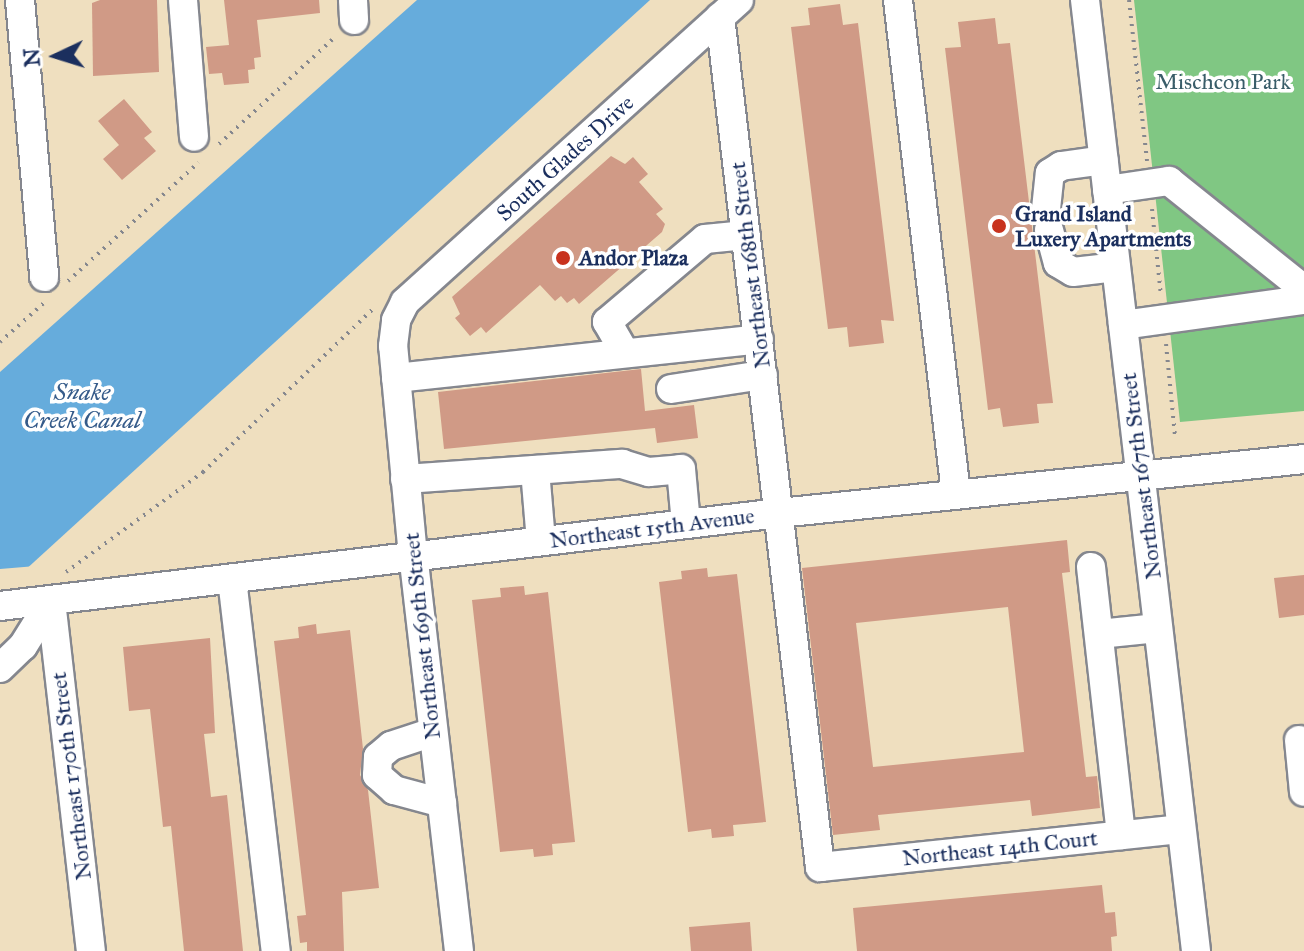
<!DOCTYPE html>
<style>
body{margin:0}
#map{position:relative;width:1304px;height:951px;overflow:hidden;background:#efdfbf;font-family:"IM FELL Great Primer",serif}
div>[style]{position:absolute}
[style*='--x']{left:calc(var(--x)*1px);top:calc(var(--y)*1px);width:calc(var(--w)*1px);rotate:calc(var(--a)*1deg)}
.green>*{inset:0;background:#80c783}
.water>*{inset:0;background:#66acdc}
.pier>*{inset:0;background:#efdfbf}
.building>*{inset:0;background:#d09a86}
.path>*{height:4px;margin-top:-2px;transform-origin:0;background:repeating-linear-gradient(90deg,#85878e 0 2px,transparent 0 8px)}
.roads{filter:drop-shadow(2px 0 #85878e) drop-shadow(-2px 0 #85878e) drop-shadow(0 2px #85878e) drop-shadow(0 -2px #85878e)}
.minor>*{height:28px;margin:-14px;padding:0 14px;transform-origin:14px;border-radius:14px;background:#fff}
.dots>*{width:22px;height:22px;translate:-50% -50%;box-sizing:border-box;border:4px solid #fff;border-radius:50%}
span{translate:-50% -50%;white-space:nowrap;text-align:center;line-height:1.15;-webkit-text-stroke:7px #fff;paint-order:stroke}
.park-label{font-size:22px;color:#395d69}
.street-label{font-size:22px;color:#1b2f5e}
.poi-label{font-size:22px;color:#1b2f5e;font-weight:700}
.left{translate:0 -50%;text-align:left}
.water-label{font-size:24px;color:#355b8a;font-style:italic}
.north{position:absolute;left:16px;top:16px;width:80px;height:80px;-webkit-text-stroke:6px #fff;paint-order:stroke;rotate:266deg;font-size:22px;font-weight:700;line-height:32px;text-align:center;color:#1b2f5e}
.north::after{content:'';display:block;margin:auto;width:28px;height:36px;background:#1b2f5e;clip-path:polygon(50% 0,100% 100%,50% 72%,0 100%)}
</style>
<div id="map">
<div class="green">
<div style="clip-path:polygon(1134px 0,1304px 0,1304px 411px,1180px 422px)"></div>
</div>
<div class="water">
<div style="clip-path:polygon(417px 0,650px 0,0 593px,0 372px)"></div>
</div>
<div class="pier">
<div style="clip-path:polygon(36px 566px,3px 596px,0 597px,0 569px)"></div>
</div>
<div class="building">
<div style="clip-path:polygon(100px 0,157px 0,159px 72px,93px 76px,92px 3px)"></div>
<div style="clip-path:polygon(224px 0,319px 0,320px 13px,257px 20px,261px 57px,254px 58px,255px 69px,248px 70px,249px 83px,224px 85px,222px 73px,209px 74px,206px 47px,229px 45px)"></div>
<div style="clip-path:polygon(840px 4px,843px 25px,858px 23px,894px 321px,881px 320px,884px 343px,849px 347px,847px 327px,828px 329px,791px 27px,810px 25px,808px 8px)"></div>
<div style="clip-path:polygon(995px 18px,998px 44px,1010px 43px,1053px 403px,1037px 404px,1039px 423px,1003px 427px,1000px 408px,988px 410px,945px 48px,961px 47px,958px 22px)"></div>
<div style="clip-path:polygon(124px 99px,152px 132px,144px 138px,156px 151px,122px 180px,103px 159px,119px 145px,98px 121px)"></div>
<div style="clip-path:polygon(611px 156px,625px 164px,633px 157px,648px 174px,639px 182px,663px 209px,656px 214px,665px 224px,662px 232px,579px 304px,574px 298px,567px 303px,561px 296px,555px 301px,540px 285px,486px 333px,481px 327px,470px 336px,455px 318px,460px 314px,452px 297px)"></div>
<div style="clip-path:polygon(641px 369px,645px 411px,694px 405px,698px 438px,657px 443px,655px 428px,444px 449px,438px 392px)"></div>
<div style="clip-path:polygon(evenodd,1067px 540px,1070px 572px,1062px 573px,1086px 777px,1097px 776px,1100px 808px,1032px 816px,1030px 800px,878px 815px,880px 830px,833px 835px,802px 568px,1067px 540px,1008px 607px,1024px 752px,873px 767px,856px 623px,1008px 607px)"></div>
<div style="clip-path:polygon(707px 568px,708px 577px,737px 574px,766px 822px,733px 825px,734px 836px,712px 838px,711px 829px,688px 832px,659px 582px,682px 579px,681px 571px)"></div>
<div style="clip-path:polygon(1304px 575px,1304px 615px,1279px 618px,1274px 578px)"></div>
<div style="clip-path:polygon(524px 586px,525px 595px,548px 592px,575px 842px,552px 844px,553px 855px,534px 857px,533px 849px,500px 852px,472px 600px,501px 597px,500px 588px)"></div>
<div style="clip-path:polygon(316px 624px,317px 634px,350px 630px,363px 749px,360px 775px,368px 790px,379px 888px,342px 892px,344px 951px,307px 951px,307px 942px,300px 943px,297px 916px,306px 915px,274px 641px,299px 638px,298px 627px)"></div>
<div style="clip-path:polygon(210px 638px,215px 733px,204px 734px,211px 797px,227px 795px,243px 951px,184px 951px,171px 826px,163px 827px,150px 709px,129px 711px,123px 647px)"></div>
<div style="clip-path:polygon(1102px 885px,1105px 913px,1115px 912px,1117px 936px,1111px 937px,1112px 951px,857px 951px,853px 908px)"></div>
<div style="clip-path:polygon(750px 922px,752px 951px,691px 951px,689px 927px)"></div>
</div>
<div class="path">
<div style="--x:1129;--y:0;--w:162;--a:83.6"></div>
<div style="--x:219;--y:144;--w:159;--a:-42.7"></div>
<div style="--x:1152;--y:209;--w:87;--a:84.1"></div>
<div style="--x:68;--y:281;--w:176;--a:-42.2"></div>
<div style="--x:0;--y:342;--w:59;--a:-41.6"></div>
<div style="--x:1166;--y:344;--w:91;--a:84.4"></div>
<div style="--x:66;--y:572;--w:170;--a:-36.1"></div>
<div style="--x:203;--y:472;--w:234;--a:-43.8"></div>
</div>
<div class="roads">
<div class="minor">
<div style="--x:20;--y:0;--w:278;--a:85"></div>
<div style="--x:183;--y:0;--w:137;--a:85.4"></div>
<div style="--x:353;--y:0;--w:20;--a:87"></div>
<div style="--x:898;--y:0;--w:498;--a:83.3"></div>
<div style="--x:1085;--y:0;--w:957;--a:83.34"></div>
<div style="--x:720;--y:17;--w:856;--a:83.29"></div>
<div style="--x:820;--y:867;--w:362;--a:-6"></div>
<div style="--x:1107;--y:190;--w:63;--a:-8.3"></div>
<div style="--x:1169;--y:181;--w:173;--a:38.7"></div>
<div style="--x:1046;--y:209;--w:36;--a:-84"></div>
<div style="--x:1050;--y:173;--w:13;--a:-32"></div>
<div style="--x:1061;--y:166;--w:43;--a:-7.9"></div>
<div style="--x:1049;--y:230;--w:34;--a:75"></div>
<div style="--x:1058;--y:263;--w:17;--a:31"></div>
<div style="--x:1073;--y:272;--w:43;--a:-6.6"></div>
<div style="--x:1123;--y:325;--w:183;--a:-7.9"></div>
<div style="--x:625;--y:353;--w:36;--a:-120"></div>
<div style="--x:607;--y:322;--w:128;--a:-40.3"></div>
<div style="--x:705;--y:239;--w:41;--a:-5.6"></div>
<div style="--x:396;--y:378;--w:365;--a:-6.1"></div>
<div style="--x:671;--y:389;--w:93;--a:-8.7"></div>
<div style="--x:535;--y:470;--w:71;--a:85.2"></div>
<div style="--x:405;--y:479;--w:218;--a:-4"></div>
<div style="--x:622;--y:464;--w:28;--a:17"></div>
<div style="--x:649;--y:472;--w:32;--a:-5"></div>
<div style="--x:681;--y:469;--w:55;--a:84.8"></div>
<div style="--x:1091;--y:567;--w:270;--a:83.6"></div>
<div style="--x:232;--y:579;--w:375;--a:83.3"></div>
<div style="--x:51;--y:601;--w:352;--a:83.5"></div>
<div style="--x:0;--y:606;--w:785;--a:-6.81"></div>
<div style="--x:779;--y:513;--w:528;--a:-5.87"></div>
<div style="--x:1099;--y:634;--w:59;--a:-5.8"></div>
<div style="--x:0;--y:668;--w:32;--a:-44"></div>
<div style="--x:23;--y:646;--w:53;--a:-58.1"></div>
<div style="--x:433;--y:732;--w:44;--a:161.6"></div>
<div style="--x:391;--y:746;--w:17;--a:140"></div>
<div style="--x:378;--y:757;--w:18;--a:93"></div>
<div style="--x:377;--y:775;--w:23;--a:41"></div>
<div style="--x:394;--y:790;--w:50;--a:15.2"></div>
<div style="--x:1299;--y:740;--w:52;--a:84.5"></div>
<div style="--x:459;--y:951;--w:398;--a:-96.6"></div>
<div style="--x:413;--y:556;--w:211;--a:-95.4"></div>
<div style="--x:393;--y:346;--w:26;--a:-83"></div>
<div style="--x:396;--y:320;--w:20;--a:-63"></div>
<div style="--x:405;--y:302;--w:450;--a:-42.1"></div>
</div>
</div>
<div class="dots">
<div style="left:999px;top:226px;background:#c8321e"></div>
<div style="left:563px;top:258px;background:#c8321e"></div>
</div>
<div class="park-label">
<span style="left:1223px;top:82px">Mischcon Park</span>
</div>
<div class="street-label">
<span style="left:565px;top:158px;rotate:-42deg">South Glades Drive</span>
<span style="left:750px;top:265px;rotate:-97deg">Northeast 168th Street</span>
<span style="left:1141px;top:476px;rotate:-97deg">Northeast 167th Street</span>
<span style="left:652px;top:528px;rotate:-7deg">Northeast 15th Avenue</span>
<span style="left:422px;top:636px;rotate:-96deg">Northeast 169th Street</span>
<span style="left:71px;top:776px;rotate:-97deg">Northeast 170th Street</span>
<span style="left:1000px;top:848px;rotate:-6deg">Northeast 14th Court</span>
</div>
<div class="poi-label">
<span class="left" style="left:1015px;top:226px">Grand Island<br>Luxery Apartments</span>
<span class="left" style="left:579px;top:258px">Andor Plaza</span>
</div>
<div class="water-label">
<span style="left:82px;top:407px">Snake<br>Creek Canal</span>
</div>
<div class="north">N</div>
</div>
